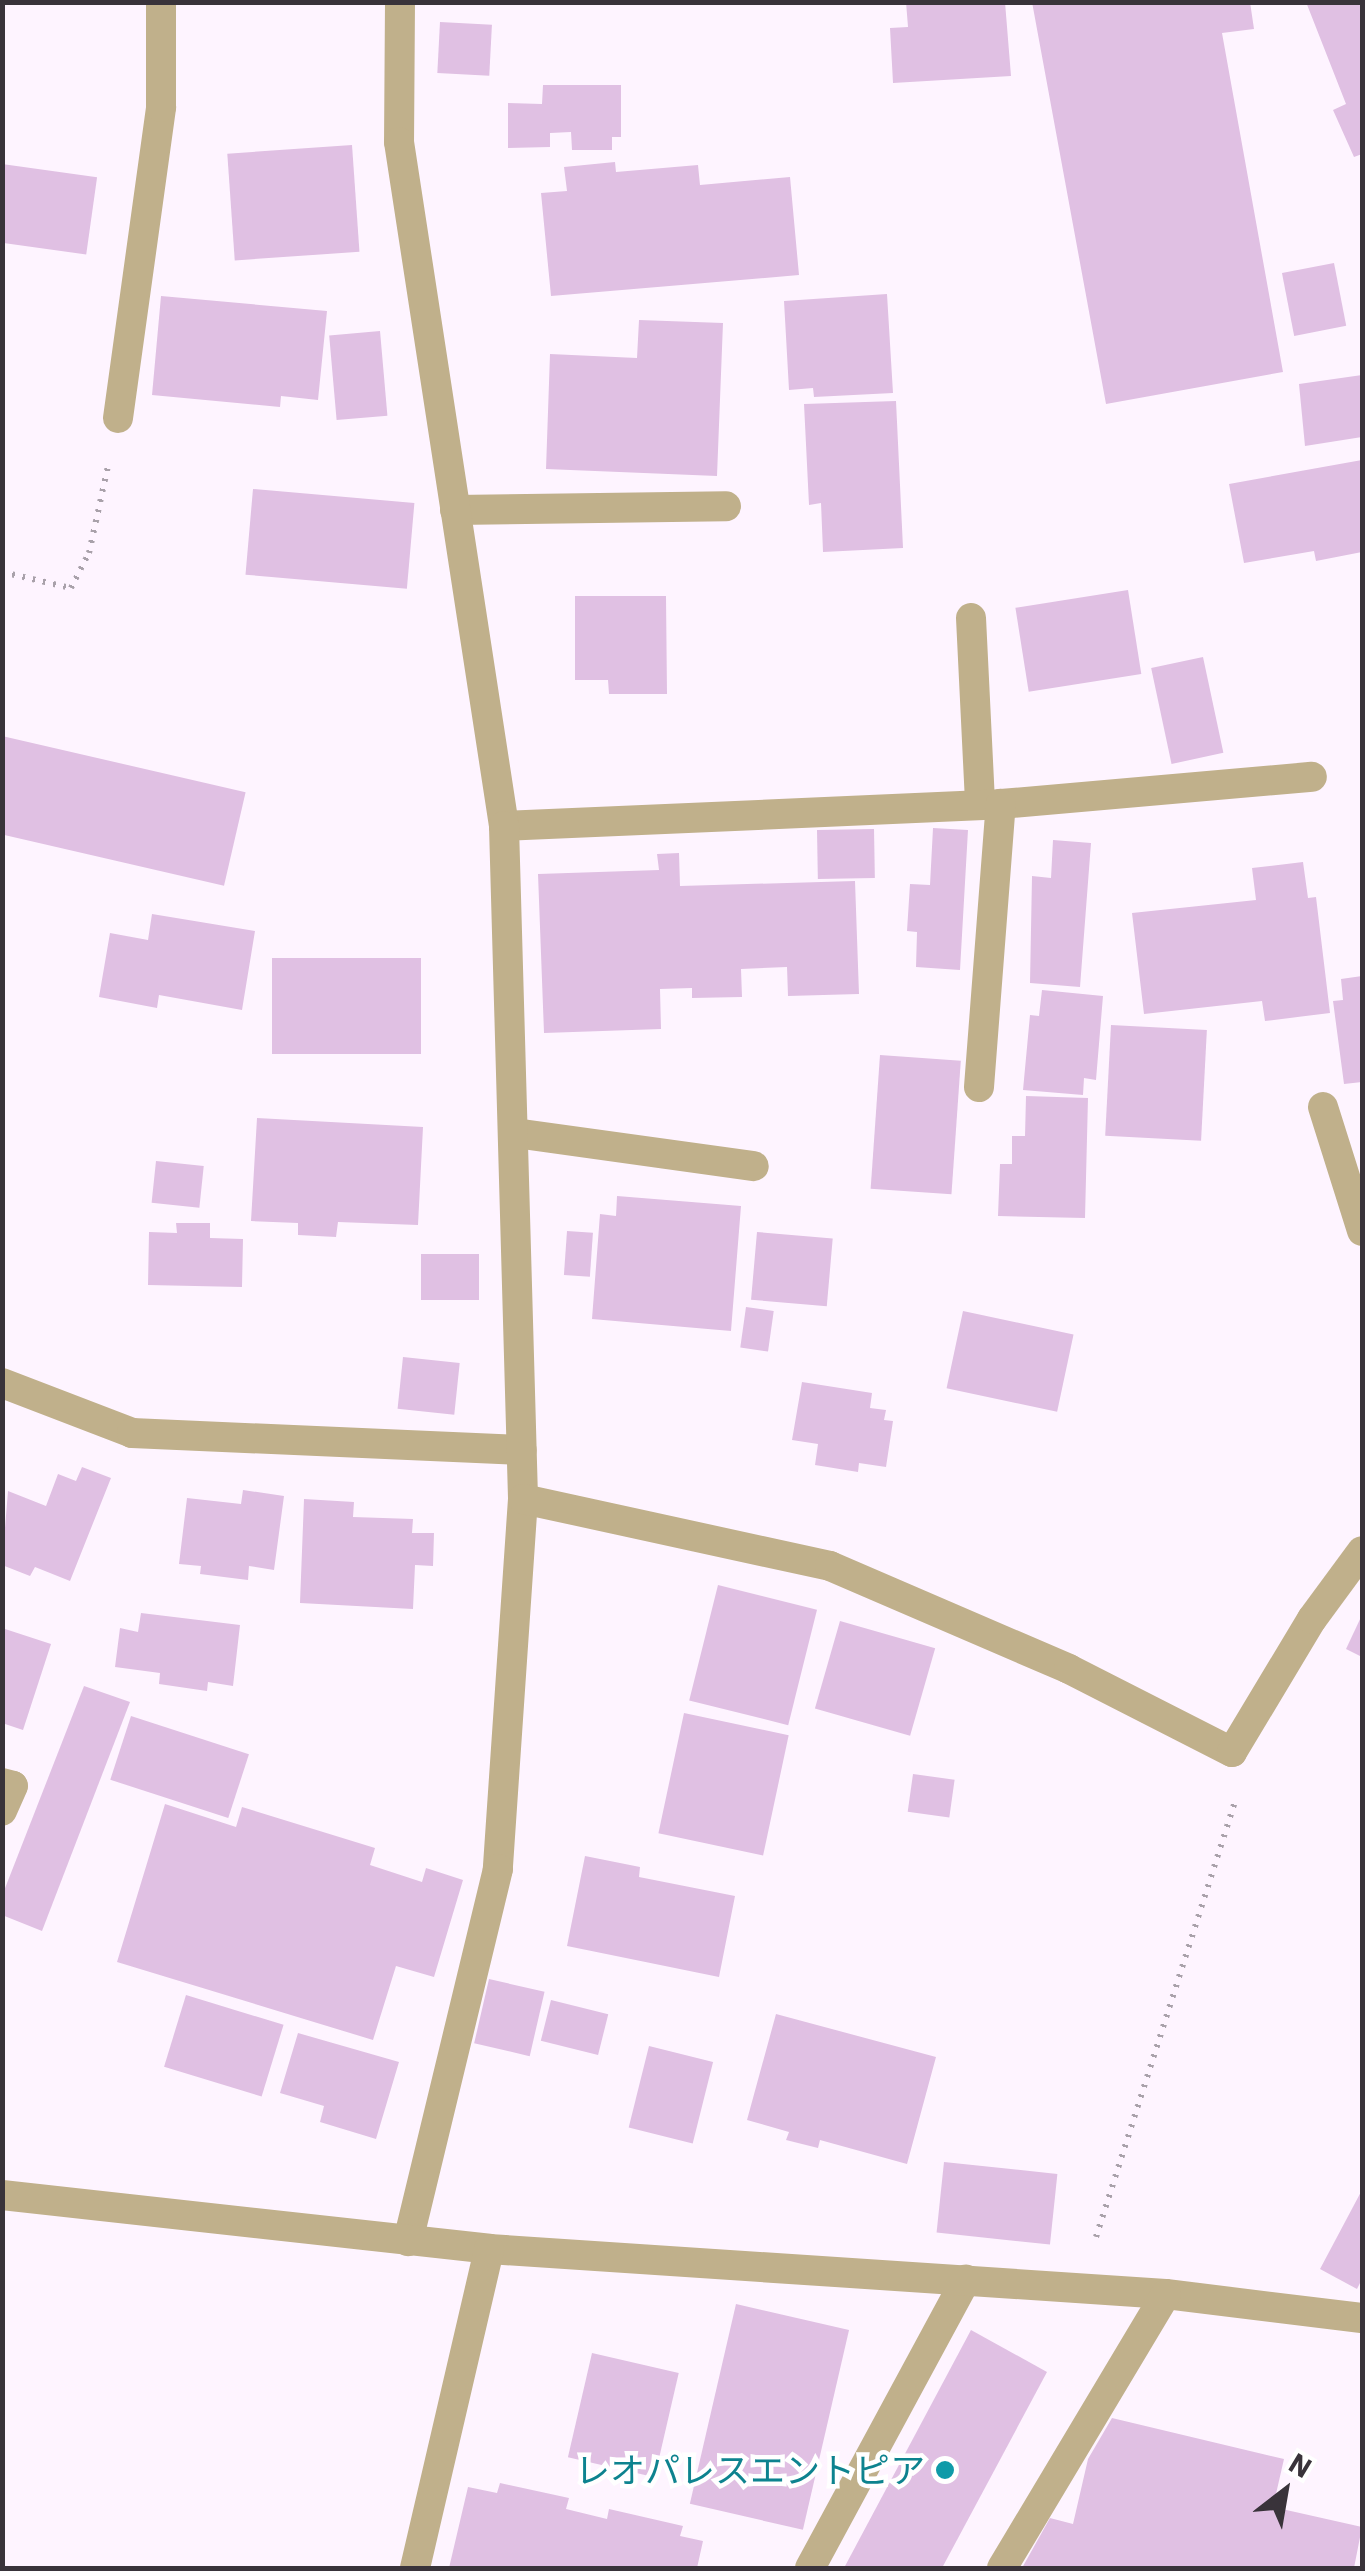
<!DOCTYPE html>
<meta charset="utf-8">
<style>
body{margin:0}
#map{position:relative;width:1365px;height:2571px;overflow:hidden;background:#fef4ff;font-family:"IBM Plex Sans","Noto Sans JP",sans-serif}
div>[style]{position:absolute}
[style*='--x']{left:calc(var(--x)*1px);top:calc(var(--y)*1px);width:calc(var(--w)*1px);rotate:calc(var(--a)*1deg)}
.building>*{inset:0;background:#e0c0e3;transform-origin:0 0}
.path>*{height:6px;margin-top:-3px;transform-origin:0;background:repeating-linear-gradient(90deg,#a9a1aa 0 2.5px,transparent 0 10.5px)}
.lane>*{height:30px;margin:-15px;padding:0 15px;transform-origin:15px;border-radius:15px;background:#c0b08b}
.street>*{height:30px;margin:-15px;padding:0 15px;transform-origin:15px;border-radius:15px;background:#c0b08b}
.dots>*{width:28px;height:28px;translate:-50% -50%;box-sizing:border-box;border:5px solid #fff;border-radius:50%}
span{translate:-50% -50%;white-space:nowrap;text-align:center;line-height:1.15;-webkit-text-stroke:9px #fff;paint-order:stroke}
.culture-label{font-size:35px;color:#0d838f}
.right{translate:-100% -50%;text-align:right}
.frame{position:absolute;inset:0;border:5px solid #39333a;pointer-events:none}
.north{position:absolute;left:1235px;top:2441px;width:100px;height:100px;-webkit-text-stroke:8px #fff;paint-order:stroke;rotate:31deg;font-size:28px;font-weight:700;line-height:40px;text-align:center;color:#39333a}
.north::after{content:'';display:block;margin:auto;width:35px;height:45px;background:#39333a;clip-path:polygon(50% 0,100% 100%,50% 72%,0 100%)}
</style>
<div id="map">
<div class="building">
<div style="clip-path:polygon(906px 2px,1005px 2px,1011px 76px,893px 83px,890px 28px,908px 27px)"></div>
<div style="clip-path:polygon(1032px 2px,1250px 2px,1254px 29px,1222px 33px,1283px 372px,1106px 404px)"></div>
<div style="clip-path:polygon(1306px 2px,1362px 2px,1362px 154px,1354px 157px,1333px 110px,1346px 104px)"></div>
<div style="left:440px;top:22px;width:52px;height:51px;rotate:3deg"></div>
<div style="clip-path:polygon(543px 85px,621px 85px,621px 137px,612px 137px,612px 150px,572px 150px,571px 132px,550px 133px,550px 147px,508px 148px,508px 103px,542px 104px)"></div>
<div style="left:352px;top:145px;width:107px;height:125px;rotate:86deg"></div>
<div style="clip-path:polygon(615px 162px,616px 172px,698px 165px,700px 185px,790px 177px,799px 275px,551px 296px,541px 193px,567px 191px,564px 167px)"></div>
<div style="left:2px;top:164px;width:96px;height:78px;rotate:8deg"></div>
<div style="left:1334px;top:263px;width:64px;height:53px;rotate:79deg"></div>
<div style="clip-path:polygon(887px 294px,893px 393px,814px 397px,813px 388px,789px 390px,784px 301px)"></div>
<div style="clip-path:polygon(161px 296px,327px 311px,318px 400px,281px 396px,280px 407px,152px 395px)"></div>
<div style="clip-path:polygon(639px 320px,723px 323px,717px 476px,546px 469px,550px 354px,637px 358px)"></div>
<div style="left:380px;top:331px;width:85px;height:51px;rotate:85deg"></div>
<div style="clip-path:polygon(1362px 375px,1362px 437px,1305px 446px,1299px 384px)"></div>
<div style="clip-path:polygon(896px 401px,903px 548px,823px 552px,821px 503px,809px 505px,804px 404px)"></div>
<div style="clip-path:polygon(1362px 460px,1362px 552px,1316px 561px,1314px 551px,1244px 563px,1229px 484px)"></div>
<div style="left:253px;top:489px;width:162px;height:86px;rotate:5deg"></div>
<div style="left:1128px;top:590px;width:85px;height:114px;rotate:81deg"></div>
<div style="clip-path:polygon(575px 596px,666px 596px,667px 694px,609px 694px,608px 680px,575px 680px)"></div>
<div style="left:1203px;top:657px;width:98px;height:53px;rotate:78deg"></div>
<div style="left:2px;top:736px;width:250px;height:96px;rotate:13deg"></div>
<div style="clip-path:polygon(933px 828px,968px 830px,960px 970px,916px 967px,917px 932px,907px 931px,910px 884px,930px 885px)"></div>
<div style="left:874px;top:829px;width:49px;height:57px;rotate:89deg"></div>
<div style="clip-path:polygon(1053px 840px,1091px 843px,1080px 987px,1030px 983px,1032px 876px,1051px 878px)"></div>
<div style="clip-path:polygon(679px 853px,680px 886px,855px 881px,859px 994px,788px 996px,787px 967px,741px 969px,742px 997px,692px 998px,692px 988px,660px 989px,661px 1029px,544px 1033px,538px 874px,659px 870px,657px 854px)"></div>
<div style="clip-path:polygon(1303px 862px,1308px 898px,1316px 897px,1330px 1013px,1265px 1021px,1262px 1001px,1144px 1014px,1132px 913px,1256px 900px,1252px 868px)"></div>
<div style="clip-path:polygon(152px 914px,255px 931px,242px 1010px,159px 995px,157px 1008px,99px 997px,110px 933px,148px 940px)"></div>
<div style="left:272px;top:958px;width:149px;height:96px"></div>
<div style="clip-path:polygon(1362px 976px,1362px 1082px,1344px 1084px,1333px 1001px,1343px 1000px,1341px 979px)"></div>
<div style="clip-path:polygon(1042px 990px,1103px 996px,1096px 1080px,1084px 1078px,1083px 1095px,1023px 1090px,1030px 1015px,1039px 1016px)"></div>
<div style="left:1111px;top:1025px;width:96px;height:111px;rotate:3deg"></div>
<div style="left:880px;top:1055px;width:81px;height:134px;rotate:4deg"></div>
<div style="clip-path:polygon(1026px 1096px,1088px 1098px,1085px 1218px,998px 1216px,1000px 1164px,1012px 1164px,1012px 1136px,1025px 1136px)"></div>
<div style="clip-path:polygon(257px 1118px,423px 1127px,418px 1225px,338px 1222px,336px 1237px,298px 1235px,298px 1223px,251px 1221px)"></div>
<div style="left:156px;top:1161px;width:48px;height:42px;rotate:6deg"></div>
<div style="clip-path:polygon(617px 1196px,741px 1206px,731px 1331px,592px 1319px,600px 1214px,616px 1216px)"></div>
<div style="clip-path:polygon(176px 1223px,210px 1223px,210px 1238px,243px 1239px,242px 1287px,148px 1285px,149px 1232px,177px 1233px)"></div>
<div style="left:567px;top:1231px;width:26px;height:44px;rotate:4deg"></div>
<div style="left:757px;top:1232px;width:76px;height:68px;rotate:5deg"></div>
<div style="left:421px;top:1254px;width:58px;height:46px"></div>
<div style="left:746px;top:1307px;width:28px;height:41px;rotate:8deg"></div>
<div style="left:963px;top:1311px;width:113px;height:79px;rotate:12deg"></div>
<div style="left:403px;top:1357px;width:57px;height:52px;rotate:6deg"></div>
<div style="clip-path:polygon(802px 1382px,872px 1393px,870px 1408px,886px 1410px,884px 1420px,893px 1421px,886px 1467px,859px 1463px,858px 1472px,815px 1465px,818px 1444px,792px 1440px)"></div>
<div style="clip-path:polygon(82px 1467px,111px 1478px,70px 1581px,35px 1567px,30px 1576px,2px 1565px,8px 1491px,46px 1506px,58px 1474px,76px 1481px)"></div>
<div style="clip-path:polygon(243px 1490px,284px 1496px,274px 1570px,249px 1566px,248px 1580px,200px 1574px,201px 1566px,179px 1564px,187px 1498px,241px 1504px)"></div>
<div style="clip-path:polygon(304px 1499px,354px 1502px,353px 1517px,413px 1519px,412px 1533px,434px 1533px,433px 1566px,415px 1565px,413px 1609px,300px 1603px)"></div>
<div style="left:718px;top:1585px;width:102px;height:119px;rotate:14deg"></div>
<div style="clip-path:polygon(141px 1613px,240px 1625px,233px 1686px,208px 1682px,207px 1691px,159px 1684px,160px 1673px,115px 1667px,120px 1628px,138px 1632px)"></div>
<div style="clip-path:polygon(1362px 1615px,1362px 1657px,1346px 1649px)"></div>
<div style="left:840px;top:1621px;width:99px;height:91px;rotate:16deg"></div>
<div style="clip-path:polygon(2px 1628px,51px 1644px,23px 1730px,2px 1723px)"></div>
<div style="clip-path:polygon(84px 1686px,130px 1702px,42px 1931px,2px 1915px,2px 1896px)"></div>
<div style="left:684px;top:1713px;width:107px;height:123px;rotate:12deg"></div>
<div style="left:131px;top:1716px;width:124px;height:67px;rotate:18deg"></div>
<div style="left:913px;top:1774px;width:42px;height:38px;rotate:8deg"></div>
<div style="clip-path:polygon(165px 1804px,236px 1827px,242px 1807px,375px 1848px,370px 1865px,422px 1882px,426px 1868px,463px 1880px,434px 1977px,396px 1966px,373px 2040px,117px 1962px)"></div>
<div style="clip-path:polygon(585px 1856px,640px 1867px,639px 1877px,735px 1896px,719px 1977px,567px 1946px)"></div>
<div style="left:489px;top:1979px;width:57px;height:66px;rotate:13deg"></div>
<div style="left:186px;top:1995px;width:102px;height:75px;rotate:17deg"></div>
<div style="left:551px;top:2000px;width:59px;height:42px;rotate:14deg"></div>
<div style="clip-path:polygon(776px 2014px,936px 2057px,907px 2164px,820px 2140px,818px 2148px,786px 2140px,789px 2132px,747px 2120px)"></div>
<div style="clip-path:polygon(298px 2033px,399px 2062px,376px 2139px,320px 2122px,324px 2106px,280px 2093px)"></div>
<div style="left:649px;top:2046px;width:66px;height:84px;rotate:14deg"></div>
<div style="left:944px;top:2162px;width:114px;height:71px;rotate:6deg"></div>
<div style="clip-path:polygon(1362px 2190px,1362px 2279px,1357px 2289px,1320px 2269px)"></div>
<div style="left:736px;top:2304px;width:116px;height:205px;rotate:13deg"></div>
<div style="clip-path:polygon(971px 2330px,1047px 2372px,942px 2568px,844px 2568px)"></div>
<div style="left:592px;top:2353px;width:89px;height:107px;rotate:13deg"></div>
<div style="clip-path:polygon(1112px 2418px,1284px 2459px,1273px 2507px,1362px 2527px,1354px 2568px,1022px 2568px,1050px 2518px,1073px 2524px,1088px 2459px)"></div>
<div style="clip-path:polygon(500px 2483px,569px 2498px,566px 2509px,607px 2519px,609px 2509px,683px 2526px,680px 2536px,703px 2541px,697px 2568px,449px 2568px,468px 2487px,497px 2493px)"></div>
</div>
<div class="path">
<div style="--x:2;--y:572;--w:71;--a:13.1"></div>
<div style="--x:71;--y:588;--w:39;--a:-63"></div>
<div style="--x:89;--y:553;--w:89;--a:-77.7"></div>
<div style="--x:1096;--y:2237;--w:458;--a:-72.3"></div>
</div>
<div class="lane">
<div style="--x:118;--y:418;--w:314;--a:-82.1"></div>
<div style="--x:161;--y:107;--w:105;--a:-90"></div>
<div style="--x:455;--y:510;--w:271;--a:-0.8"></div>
<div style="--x:971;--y:618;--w:187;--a:87.2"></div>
<div style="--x:504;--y:826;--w:497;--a:-2.5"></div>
<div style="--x:1001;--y:804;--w:312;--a:-5"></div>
<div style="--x:979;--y:1087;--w:284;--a:-85.6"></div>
<div style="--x:1323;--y:1107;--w:130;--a:72.5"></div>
<div style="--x:515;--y:1133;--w:241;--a:7.9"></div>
<div style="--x:2;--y:1383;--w:139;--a:21"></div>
<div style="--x:132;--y:1433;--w:390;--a:2.5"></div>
<div style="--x:810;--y:2568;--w:328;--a:-61.6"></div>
</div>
<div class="street">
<div style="--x:400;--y:2;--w:140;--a:90.4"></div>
<div style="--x:399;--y:142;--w:692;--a:81.27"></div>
<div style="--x:504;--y:826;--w:673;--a:88.38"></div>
<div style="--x:523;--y:1499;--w:371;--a:93.9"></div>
<div style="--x:498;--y:1869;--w:383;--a:103.6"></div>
<div style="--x:523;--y:1499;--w:314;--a:12.3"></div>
<div style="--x:830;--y:1566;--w:260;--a:23.3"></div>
<div style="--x:1069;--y:1669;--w:183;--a:27"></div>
<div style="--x:1232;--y:1752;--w:155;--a:-59"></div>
<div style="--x:1312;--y:1619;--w:84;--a:-53.7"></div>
<div style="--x:2;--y:1783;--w:11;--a:15"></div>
<div style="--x:13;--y:1786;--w:27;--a:114"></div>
<div style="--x:2;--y:2195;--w:490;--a:6.3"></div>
<div style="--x:489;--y:2249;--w:678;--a:3.8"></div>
<div style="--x:1166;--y:2294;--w:197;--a:7"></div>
<div style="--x:415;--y:2568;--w:327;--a:-76.9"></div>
<div style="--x:1002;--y:2568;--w:319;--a:-59.1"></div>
</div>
<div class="dots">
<div style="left:945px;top:2470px;background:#0f9aa8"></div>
</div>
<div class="culture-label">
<span class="right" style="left:925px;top:2470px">レオパレスエントピア</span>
</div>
<div class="frame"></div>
<div class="north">N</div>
</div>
